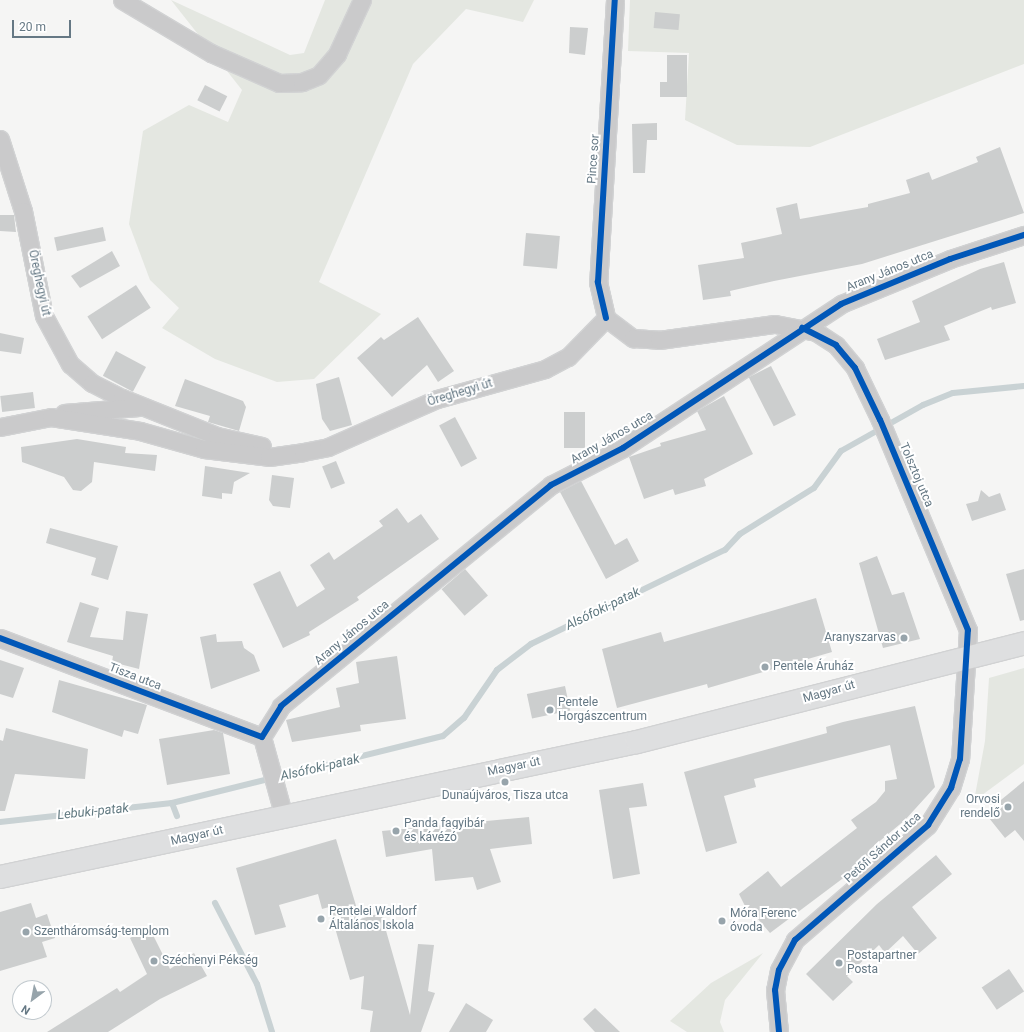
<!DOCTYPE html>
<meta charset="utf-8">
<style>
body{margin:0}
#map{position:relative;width:1024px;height:1032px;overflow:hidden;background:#f5f5f4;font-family:Roboto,sans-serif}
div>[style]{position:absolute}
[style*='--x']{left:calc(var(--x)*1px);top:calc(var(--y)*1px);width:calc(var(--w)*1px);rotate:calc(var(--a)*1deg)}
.green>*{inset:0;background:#e4e7e1}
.stream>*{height:6px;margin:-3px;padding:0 3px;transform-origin:3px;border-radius:3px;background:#c9d2d4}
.building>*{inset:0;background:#cccece;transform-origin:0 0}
.roads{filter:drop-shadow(1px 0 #d1d2d3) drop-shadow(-1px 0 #d1d2d3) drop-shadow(0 1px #d1d2d3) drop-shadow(0 -1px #d1d2d3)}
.street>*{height:17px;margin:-8.5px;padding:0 8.5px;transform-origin:8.5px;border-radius:8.5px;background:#cacacb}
.secondary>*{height:22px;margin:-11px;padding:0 11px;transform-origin:11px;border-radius:11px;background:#dedfe0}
.cycleway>*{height:6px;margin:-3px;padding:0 3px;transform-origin:3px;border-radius:3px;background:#0057b8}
.dots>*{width:11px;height:11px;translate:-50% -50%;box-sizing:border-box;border:2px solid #fff;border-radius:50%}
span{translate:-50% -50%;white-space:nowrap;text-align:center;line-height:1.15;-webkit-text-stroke:4px #fff;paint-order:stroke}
.street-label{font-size:12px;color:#657884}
.poi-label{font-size:12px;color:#657884}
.right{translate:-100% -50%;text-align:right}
.left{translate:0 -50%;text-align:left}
.water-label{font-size:13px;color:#617980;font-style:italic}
.north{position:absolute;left:12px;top:980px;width:40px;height:40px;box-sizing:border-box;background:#fff;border:1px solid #c1c9ce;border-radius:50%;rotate:212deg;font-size:11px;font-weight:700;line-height:16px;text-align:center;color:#657884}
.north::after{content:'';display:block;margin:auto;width:14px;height:18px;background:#97a4ab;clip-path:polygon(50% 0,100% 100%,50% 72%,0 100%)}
.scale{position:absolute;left:12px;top:20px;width:59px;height:18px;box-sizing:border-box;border:2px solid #657884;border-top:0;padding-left:5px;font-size:12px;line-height:14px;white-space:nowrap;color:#657884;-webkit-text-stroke:3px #fff;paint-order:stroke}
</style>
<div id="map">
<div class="green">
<div style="clip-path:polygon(171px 0,290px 55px,304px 53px,325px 0,534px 0,523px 22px,466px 9px,413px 64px,319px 282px,381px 314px,314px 379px,277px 382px,215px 359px,162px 328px,179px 308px,150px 280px,129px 224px,143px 131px,189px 105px,228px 122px,242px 90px)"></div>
<div style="clip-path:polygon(630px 0,1024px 0,1024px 64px,810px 147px,737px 145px,685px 120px,689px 53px,628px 51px)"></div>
<div style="clip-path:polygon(1024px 668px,1024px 764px,974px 801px,985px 741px,989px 678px)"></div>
<div style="clip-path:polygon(763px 953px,725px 1000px,720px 1022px,724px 1032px,687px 1032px,670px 1021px,711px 983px)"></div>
</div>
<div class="stream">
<div style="--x:172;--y:803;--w:279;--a:-13.9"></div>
<div style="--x:443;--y:736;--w:28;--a:-41"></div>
<div style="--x:464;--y:718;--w:58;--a:-55.5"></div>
<div style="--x:497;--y:670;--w:43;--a:-37.4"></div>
<div style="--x:531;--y:644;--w:216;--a:-25.9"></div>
<div style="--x:725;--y:550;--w:22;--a:-47"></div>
<div style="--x:740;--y:534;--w:87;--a:-31.9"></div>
<div style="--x:814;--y:488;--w:46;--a:-53.9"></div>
<div style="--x:841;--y:451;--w:94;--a:-29.3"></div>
<div style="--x:923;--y:405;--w:32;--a:-22"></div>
<div style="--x:953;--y:393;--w:71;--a:-5.6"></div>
<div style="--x:0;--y:822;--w:173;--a:-6.3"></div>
<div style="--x:172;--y:803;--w:14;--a:69"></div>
<div style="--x:215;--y:903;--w:91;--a:62.6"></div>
<div style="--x:257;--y:984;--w:50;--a:72.6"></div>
</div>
<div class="building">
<div style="left:655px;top:12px;width:25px;height:16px;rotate:5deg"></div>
<div style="clip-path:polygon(570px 27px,588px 28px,585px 55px,569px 53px)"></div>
<div style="clip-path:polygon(667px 55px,687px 55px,687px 97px,660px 97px,660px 82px,667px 82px)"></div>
<div style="left:205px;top:85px;width:25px;height:17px;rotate:27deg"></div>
<div style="clip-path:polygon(657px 123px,657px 140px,647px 140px,645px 173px,633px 173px,632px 124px)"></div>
<div style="clip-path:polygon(1000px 147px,1024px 213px,862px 264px,774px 281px,730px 291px,731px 296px,703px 300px,698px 265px,744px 258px,741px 243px,782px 234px,776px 208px,797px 203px,800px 219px,868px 207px,868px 204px,910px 193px,906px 180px,929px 172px,932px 180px,978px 162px,976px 157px)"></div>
<div style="clip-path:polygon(0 215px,14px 215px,16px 232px,0 231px)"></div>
<div style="left:103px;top:227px;width:14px;height:50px;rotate:78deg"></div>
<div style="left:526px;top:233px;width:34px;height:33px;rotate:5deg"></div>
<div style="clip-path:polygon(112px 251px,120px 266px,80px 288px,71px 276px)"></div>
<div style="clip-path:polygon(1004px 262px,1016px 303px,992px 310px,991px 307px,944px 326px,950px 340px,885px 360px,877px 339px,920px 322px,912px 301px,980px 269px)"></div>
<div style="left:136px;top:285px;width:27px;height:58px;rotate:57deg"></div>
<div style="clip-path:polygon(418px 317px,454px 371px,438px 382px,427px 365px,392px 397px,357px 358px,381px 337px,384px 340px)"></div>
<div style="clip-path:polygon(0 333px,24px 338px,21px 354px,0 351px)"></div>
<div style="left:116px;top:351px;width:34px;height:28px;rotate:28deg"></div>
<div style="left:771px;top:366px;width:55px;height:25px;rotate:63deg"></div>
<div style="clip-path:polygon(339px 377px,352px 425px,330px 431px,322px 419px,316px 384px)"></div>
<div style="clip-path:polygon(185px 379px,243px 401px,246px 407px,239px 431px,208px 422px,210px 416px,175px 406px)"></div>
<div style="left:33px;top:392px;width:16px;height:33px;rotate:83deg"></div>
<div style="clip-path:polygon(724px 396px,753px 454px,704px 479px,706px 486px,675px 495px,673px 489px,644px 499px,629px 457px,661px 446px,660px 443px,706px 430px,697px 411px)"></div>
<div style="left:564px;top:412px;width:21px;height:36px"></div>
<div style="left:455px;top:417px;width:47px;height:18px;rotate:62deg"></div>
<div style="clip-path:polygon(77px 439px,126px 447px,125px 453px,157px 455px,155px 471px,94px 462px,92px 482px,81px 491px,73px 490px,64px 477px,22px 462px,21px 447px)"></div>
<div style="left:336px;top:461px;width:24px;height:15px;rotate:68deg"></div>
<div style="clip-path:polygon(205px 466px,250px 473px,234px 482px,232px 494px,222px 493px,222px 499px,202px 496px)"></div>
<div style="clip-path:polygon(272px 475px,294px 478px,290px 508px,273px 506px,269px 500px)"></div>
<div style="clip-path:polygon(581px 481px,615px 545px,627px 538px,639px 561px,606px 579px,560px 492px)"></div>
<div style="clip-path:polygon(981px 490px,989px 497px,1000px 493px,1006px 510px,972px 521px,966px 504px,978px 501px)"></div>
<div style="clip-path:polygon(397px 508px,408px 523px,421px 514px,439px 539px,357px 597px,359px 600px,309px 632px,310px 635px,283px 648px,253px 584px,280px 571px,297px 607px,325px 589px,310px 565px,329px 552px,334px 560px,383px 526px,379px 521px)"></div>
<div style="clip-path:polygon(50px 528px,118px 546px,108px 580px,91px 575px,96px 558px,46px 543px)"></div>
<div style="clip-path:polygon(877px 556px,892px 595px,904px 592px,920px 639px,883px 648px,859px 563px)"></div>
<div style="left:465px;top:569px;width:35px;height:31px;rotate:49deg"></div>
<div style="clip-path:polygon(1024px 569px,1024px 620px,1020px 621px,1006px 574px)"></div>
<div style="clip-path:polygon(816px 598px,832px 652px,708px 688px,707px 684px,617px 708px,602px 649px,661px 632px,664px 642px)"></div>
<div style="clip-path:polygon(80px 602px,99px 608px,90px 637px,123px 640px,126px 611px,148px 614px,139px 669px,112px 662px,113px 656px,67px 642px)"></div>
<div style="clip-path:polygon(216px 634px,217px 642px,242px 641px,244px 648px,254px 655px,260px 671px,211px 689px,200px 637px)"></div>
<div style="clip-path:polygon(397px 656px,406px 719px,360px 725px,361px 731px,292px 742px,286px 720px,340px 707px,336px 688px,359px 683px,356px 662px)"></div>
<div style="clip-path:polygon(0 660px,24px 668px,13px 698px,0 694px)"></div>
<div style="clip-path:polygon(59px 680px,147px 705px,138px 734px,124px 730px,122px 737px,52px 712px)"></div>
<div style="left:565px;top:686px;width:25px;height:39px;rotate:78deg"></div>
<div style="clip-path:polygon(915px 706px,935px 787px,905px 820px,869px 850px,874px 855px,770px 933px,752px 912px,749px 914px,739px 894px,768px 871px,781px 887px,857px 828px,851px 820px,876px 802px,885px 791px,885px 781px,897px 779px,890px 745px,754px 779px,756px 787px,724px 796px,737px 843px,706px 852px,684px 772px,827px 733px,826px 727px,843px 722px)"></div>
<div style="clip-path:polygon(6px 728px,88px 749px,85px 779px,15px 774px,5px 811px,0 811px,0 740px,3px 741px)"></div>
<div style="clip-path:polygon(214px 730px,223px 733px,230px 774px,167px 785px,159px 739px)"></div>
<div style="clip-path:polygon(1024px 781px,1024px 841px,1015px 830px,1005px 838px,985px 813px)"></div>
<div style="clip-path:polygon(643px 783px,647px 806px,629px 808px,640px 874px,613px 879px,599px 790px)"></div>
<div style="clip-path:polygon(529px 817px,532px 844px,490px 849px,501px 882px,477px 890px,473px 877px,435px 881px,432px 849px,386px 857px,382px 831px)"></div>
<div style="clip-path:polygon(336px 839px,360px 919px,381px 913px,410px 1015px,418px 944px,434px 945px,428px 991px,435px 993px,421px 1032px,370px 1032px,373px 1011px,361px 1009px,364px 976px,350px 980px,329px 907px,322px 909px,318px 894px,279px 905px,286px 927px,255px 935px,236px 868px)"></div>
<div style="clip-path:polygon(936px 855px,952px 874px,912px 907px,937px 938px,918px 954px,903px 936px,885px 953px,879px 945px,847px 976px,853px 982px,833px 1001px,806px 974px,877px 904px)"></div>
<div style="clip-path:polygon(31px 903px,36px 918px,47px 914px,55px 938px,42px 942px,47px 957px,0 971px,0 912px)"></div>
<div style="clip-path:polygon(149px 927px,170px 969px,194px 953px,207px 976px,160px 999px,108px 1032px,47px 1032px,117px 988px,120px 992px,147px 974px,130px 938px)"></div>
<div style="left:1009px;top:969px;width:27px;height:33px;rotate:56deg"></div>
<div style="clip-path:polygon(466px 1003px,493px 1020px,486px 1032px,449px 1032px)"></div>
<div style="clip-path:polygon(595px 1008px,620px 1032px,595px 1032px,583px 1019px)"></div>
</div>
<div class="roads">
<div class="street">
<div style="--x:122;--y:0;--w:104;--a:30.8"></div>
<div style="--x:211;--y:53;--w:74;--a:23.8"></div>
<div style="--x:279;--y:83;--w:23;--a:-2"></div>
<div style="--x:302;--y:82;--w:18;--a:-22"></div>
<div style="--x:319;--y:75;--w:28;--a:-49"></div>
<div style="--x:337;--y:54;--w:60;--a:-65.2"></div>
<div style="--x:615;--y:0;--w:283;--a:93.4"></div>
<div style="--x:598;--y:282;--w:37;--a:77"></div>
<div style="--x:606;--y:318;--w:34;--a:37"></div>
<div style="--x:633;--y:338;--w:26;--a:4"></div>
<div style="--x:659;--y:340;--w:117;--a:-7.9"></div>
<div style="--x:775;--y:324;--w:42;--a:11"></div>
<div style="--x:816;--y:332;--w:24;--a:33"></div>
<div style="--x:836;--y:345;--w:30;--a:50"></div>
<div style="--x:855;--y:368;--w:58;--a:64.3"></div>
<div style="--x:880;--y:420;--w:228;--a:67.3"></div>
<div style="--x:968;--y:630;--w:129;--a:93.5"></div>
<div style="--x:960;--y:759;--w:30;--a:107"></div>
<div style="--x:951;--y:788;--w:44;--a:121.9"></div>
<div style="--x:928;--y:825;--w:176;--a:139.2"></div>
<div style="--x:795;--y:940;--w:34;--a:118"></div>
<div style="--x:779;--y:970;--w:20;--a:101"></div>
<div style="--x:775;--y:990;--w:42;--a:84.6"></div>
<div style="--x:0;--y:139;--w:76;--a:72.3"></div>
<div style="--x:23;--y:211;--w:107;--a:78.7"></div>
<div style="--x:44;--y:316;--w:55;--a:61.6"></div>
<div style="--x:70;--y:364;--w:29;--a:41"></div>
<div style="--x:92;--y:383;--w:34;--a:27"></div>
<div style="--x:122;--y:398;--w:102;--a:21.8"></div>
<div style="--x:217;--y:436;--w:46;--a:12.5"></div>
<div style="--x:64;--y:413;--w:75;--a:-4.6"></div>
<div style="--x:0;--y:427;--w:52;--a:-11.1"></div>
<div style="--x:51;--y:417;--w:90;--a:8.9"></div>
<div style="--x:140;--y:431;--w:66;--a:15.7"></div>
<div style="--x:204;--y:449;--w:65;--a:7"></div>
<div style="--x:269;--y:457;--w:34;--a:-8"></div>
<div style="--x:303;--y:452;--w:25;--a:-11"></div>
<div style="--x:328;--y:447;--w:119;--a:-23.8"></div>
<div style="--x:437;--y:399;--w:112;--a:-15.5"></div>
<div style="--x:545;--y:369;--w:26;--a:-28"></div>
<div style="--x:568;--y:357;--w:54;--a:-45.7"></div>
<div style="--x:0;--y:638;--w:280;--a:20.7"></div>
<div style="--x:262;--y:737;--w:36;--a:-58"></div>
<div style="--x:281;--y:706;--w:349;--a:-39.3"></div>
<div style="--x:551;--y:485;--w:81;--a:-27.2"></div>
<div style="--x:623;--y:448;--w:261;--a:-33.4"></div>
<div style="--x:841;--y:304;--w:118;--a:-22.4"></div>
<div style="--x:950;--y:259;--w:78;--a:-18"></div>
<div style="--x:262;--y:737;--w:83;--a:74.6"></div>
</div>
<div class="secondary">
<div style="--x:0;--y:877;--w:651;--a:-11.97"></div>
<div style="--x:637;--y:742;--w:399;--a:-14.3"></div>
</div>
</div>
<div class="cycleway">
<div style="--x:606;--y:318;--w:37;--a:-103"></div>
<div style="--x:598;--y:282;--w:283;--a:-86.6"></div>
<div style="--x:0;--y:638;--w:280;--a:20.7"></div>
<div style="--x:262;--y:737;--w:36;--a:-58"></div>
<div style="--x:281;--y:706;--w:349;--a:-39.3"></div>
<div style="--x:551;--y:485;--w:81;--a:-27.2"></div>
<div style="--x:623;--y:448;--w:261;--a:-33.4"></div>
<div style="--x:841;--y:304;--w:118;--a:-22.4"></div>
<div style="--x:950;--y:259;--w:78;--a:-18"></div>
<div style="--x:779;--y:1032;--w:42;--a:-95.4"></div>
<div style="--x:775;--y:990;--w:20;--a:-79"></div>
<div style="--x:779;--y:970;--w:34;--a:-62"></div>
<div style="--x:795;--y:940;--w:176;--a:-40.8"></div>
<div style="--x:928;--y:825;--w:44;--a:-58.1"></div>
<div style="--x:951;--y:788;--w:30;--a:-73"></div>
<div style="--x:960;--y:759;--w:129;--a:-86.5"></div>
<div style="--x:968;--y:630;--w:228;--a:-112.7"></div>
<div style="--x:880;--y:420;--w:58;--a:-115.7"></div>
<div style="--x:855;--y:368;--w:30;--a:-130"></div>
<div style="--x:836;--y:345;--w:38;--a:-153"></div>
</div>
<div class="dots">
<div style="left:904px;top:638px;background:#97a4ab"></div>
<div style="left:765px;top:667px;background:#97a4ab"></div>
<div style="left:550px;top:710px;background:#97a4ab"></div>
<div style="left:505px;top:782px;background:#97a4ab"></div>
<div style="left:1008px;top:807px;background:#97a4ab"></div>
<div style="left:396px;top:831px;background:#97a4ab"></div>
<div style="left:321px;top:919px;background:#97a4ab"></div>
<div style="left:722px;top:921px;background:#97a4ab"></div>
<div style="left:26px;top:932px;background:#97a4ab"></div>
<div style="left:154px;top:961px;background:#97a4ab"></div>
<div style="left:839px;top:963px;background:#97a4ab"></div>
</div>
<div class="street-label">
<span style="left:594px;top:159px;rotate:-86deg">Pince sor</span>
<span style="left:890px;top:271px;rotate:-22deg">Arany János utca</span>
<span style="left:39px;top:283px;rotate:78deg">Öreghegyi út</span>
<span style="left:460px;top:393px;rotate:-17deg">Öreghegyi út</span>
<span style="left:612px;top:438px;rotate:-30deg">Arany János utca</span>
<span style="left:916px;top:475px;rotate:67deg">Tolsztoj utca</span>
<span style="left:352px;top:633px;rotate:-40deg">Arany János utca</span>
<span style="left:135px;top:677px;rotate:21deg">Tisza utca</span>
<span style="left:829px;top:692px;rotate:-16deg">Magyar út</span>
<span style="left:514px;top:767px;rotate:-12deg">Magyar út</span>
<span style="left:197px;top:836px;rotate:-13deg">Magyar út</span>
<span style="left:883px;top:848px;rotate:-42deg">Petőfi Sándor utca</span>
</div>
<div class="poi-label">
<span class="right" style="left:896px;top:638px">Aranyszarvas</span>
<span class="left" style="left:773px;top:667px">Pentele Áruház</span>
<span class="left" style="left:558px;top:710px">Pentele<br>Horgászcentrum</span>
<span style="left:505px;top:796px">Dunaújváros, Tisza utca</span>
<span class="right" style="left:1000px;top:807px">Orvosi<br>rendelő</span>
<span class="left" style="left:404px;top:831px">Panda fagyibár<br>és kávézó</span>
<span class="left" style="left:329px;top:919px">Pentelei Waldorf<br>Általános Iskola</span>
<span class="left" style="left:730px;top:921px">Móra Ferenc<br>óvoda</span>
<span class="left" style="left:34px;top:932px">Szentháromság-templom</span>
<span class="left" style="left:847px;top:963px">Postapartner<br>Posta</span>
<span class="left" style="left:162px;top:961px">Széchenyi Pékség</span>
</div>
<div class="water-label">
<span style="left:603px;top:609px;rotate:-26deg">Alsófoki-patak</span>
<span style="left:320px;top:768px;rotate:-13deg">Alsófoki-patak</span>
<span style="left:93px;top:812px;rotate:-6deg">Lebuki-patak</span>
</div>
<div class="north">N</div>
<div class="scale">20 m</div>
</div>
